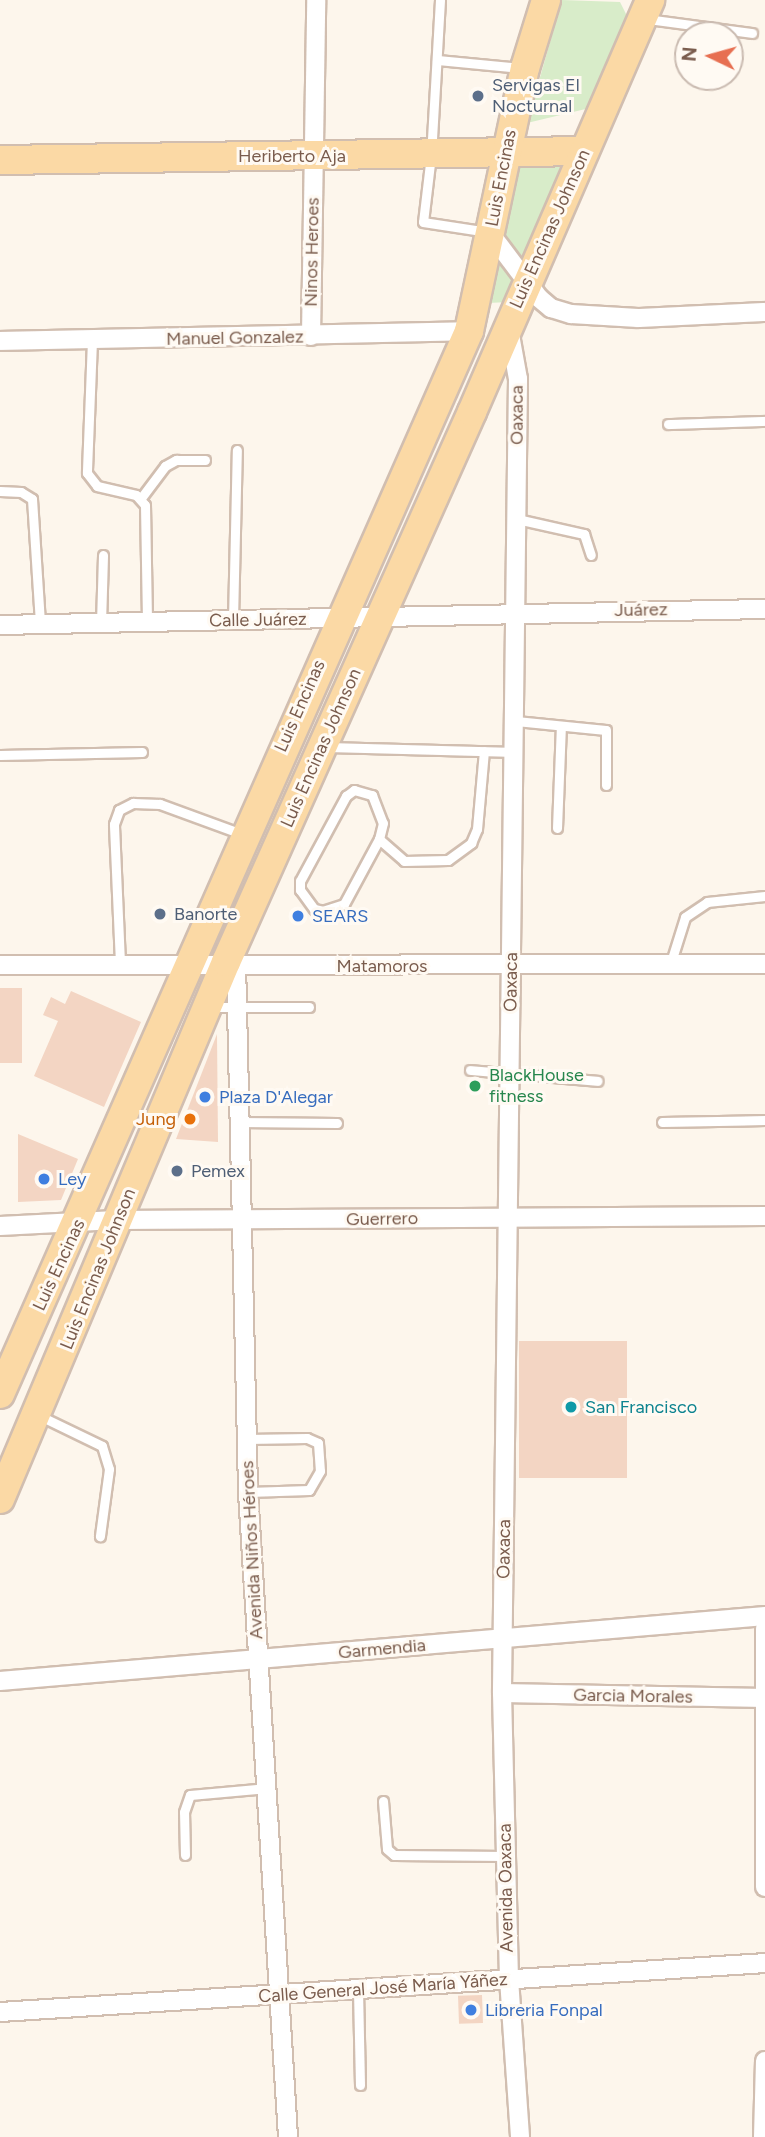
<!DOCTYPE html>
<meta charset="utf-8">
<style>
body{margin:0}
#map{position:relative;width:765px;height:2137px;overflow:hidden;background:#fdf6ec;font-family:Figtree,sans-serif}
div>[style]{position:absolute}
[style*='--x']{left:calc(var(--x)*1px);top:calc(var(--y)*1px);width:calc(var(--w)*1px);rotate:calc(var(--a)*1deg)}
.green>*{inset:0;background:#d8ecc9}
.building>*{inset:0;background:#f3d5c3;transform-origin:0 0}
.roads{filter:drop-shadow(2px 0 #d1beb0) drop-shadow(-2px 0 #d1beb0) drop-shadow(0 2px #d1beb0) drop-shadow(0 -2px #d1beb0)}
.lane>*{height:9px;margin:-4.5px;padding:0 4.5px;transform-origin:4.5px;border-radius:4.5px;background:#fff}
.street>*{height:18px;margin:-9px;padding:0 9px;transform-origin:9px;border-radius:9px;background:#fff}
.primary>*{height:28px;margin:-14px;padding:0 14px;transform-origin:14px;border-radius:14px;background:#fbd9a5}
.dots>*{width:19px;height:19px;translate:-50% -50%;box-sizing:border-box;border:4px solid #fffaf3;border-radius:50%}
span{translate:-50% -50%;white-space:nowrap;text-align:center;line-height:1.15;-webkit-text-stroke:6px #fffaf3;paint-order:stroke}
.service-label{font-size:18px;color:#4e5e75}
.left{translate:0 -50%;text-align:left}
.street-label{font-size:18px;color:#7a5c4d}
.shop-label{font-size:18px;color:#366cbe}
.leisure-label{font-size:18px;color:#27864d}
.food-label{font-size:18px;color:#c56008}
.right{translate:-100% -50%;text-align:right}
.culture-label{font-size:18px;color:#0d838f}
.north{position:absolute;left:674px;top:21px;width:70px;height:70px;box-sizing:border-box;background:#fffaf3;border:2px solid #cabbb1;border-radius:50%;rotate:275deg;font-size:19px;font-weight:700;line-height:28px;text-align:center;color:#7a5c4d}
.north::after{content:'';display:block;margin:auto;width:24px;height:32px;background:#e76f51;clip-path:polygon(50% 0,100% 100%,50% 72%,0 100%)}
</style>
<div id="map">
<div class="green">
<div style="clip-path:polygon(562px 0,620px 2px,630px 22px,594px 107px,527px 123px)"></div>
<div style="clip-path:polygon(568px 157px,512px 302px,487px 303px,518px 162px)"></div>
</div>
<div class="building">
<div style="left:0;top:988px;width:22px;height:75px"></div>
<div style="clip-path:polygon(71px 991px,141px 1022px,104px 1107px,34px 1076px,58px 1021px,43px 1015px,51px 997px,65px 1004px)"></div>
<div style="clip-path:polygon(217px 1034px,218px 1142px,176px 1139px)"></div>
<div style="clip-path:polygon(18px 1134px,78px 1159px,61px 1200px,18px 1202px)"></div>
<div style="left:519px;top:1341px;width:108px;height:137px"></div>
<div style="left:482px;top:1995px;width:28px;height:24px;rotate:88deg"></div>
</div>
<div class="roads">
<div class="lane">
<div style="--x:440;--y:0;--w:155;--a:93.3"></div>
<div style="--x:431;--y:155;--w:67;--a:96.8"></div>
<div style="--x:423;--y:222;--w:66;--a:8.7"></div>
<div style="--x:647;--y:19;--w:106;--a:7.6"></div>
<div style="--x:437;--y:60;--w:85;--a:5.4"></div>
<div style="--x:92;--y:340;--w:133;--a:92.2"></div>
<div style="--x:87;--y:473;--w:16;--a:52"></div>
<div style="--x:97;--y:486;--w:40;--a:13"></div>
<div style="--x:136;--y:495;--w:13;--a:48"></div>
<div style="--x:145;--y:505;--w:117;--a:89"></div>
<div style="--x:668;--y:424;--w:97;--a:-1.8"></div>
<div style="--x:0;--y:491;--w:21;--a:3"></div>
<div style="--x:21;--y:492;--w:13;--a:32"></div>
<div style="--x:32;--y:499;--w:125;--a:86.3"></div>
<div style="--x:141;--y:498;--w:40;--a:-53"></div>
<div style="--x:165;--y:466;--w:13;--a:-29"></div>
<div style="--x:176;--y:460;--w:29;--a:0"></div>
<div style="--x:517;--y:519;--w:69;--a:12.6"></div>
<div style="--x:584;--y:534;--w:22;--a:72"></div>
<div style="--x:233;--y:620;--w:170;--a:-88.7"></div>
<div style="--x:101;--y:623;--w:68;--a:-88.3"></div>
<div style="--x:516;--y:721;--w:90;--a:5.7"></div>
<div style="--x:606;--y:730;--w:55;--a:90"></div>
<div style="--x:327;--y:747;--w:188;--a:1.5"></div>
<div style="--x:0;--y:755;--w:142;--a:-1.2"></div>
<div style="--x:557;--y:828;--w:102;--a:-87.8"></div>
<div style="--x:379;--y:839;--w:74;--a:118.3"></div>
<div style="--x:344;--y:904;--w:22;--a:162"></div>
<div style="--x:323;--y:911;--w:9;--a:-167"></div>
<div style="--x:314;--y:909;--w:24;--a:-126"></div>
<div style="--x:300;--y:890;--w:9;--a:-90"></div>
<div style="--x:300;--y:881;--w:97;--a:-61.6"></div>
<div style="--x:346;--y:796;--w:10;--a:-37"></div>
<div style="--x:354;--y:790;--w:19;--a:16"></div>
<div style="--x:372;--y:795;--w:30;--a:69"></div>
<div style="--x:383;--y:823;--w:16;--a:104"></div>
<div style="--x:379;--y:839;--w:33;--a:41"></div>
<div style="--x:404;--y:861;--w:44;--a:-1.3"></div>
<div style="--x:448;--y:860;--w:29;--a:-36"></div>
<div style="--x:471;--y:843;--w:15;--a:-67"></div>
<div style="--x:477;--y:829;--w:78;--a:-84.9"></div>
<div style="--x:120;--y:963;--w:139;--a:-92.5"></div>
<div style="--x:114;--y:824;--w:15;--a:-70"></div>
<div style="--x:119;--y:810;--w:16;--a:-27"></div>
<div style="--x:133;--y:803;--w:27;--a:2"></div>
<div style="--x:160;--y:804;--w:87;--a:20.1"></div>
<div style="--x:670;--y:965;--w:50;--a:-72.6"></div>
<div style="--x:685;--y:917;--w:27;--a:-34"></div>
<div style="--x:707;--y:902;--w:58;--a:-5.9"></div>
<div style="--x:213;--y:1007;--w:96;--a:0"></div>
<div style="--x:470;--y:1070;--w:128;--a:4.9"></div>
<div style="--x:239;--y:1122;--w:98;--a:0.6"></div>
<div style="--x:662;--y:1122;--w:103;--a:-1.1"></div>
<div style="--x:38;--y:1415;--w:71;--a:25.8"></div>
<div style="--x:102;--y:1446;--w:24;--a:73"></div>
<div style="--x:109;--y:1469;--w:68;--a:97.7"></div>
<div style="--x:247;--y:1439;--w:60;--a:-1"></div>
<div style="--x:307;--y:1438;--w:12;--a:24"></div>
<div style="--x:318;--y:1443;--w:28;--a:86"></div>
<div style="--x:320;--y:1471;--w:22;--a:120"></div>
<div style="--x:309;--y:1490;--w:61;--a:178.1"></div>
<div style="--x:383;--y:1801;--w:48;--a:85.2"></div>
<div style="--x:387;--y:1849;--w:9;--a:41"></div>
<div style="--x:394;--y:1855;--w:112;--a:0.5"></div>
<div style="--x:185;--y:1855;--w:43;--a:-91.3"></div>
<div style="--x:184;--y:1812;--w:18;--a:-71"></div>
<div style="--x:190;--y:1795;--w:78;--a:-5.1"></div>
<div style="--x:358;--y:1989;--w:96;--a:88.8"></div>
</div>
<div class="street">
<div style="--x:490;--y:233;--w:81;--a:53"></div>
<div style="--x:539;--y:298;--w:16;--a:40"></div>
<div style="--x:551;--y:308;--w:21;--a:17"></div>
<div style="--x:571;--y:314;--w:67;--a:3.4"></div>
<div style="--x:638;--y:318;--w:127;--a:-2.7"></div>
<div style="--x:509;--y:329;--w:51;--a:79.8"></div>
<div style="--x:518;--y:379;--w:1314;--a:90.7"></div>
<div style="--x:502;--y:1693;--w:286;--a:88.6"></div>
<div style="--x:509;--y:1979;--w:158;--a:86"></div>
<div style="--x:311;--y:336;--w:336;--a:-89.1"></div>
<div style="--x:0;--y:341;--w:469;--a:-1.2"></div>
<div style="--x:0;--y:625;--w:765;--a:-1.2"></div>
<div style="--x:236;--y:962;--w:530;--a:88.7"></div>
<div style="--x:248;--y:1492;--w:646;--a:86.45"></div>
<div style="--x:0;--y:965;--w:765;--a:-0.07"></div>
<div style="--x:0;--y:1226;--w:116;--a:-3"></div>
<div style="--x:116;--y:1220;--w:649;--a:-0.35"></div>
<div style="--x:765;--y:1629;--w:258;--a:90"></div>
<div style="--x:0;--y:1681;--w:768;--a:-4.86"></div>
<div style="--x:502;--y:1693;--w:263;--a:1.1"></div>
<div style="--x:0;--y:2012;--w:767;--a:-3.66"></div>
<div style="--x:763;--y:2137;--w:76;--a:-88.5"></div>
</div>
<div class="primary">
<div style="--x:0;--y:160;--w:584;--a:-0.88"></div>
<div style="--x:0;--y:1394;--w:1162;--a:-66.19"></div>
<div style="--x:469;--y:331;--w:269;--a:-78"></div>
<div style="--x:525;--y:68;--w:71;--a:-72.8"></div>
<div style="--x:0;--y:1499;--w:583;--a:-67.18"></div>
<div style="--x:226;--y:962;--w:603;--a:-65.9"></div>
<div style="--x:472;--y:412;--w:449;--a:-66.6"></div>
</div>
</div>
<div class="dots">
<div style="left:478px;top:96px;background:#5c6f8a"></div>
<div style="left:160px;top:914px;background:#5c6f8a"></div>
<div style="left:298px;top:916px;background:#3f7fe0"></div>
<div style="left:475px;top:1086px;background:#2e9e5b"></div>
<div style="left:205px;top:1097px;background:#3f7fe0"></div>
<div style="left:190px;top:1119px;background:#e8710a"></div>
<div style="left:177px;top:1171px;background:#5c6f8a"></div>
<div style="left:44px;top:1179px;background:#3f7fe0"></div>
<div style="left:571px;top:1407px;background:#0f9aa8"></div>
<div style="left:471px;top:2010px;background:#3f7fe0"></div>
</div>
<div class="service-label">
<span class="left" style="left:492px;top:96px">Servigas El<br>Nocturnal</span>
<span class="left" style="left:174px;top:914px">Banorte</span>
<span class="left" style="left:191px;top:1171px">Pemex</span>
</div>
<div class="street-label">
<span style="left:292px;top:156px">Heriberto Aja</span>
<span style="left:501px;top:178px;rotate:-79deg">Luis Encinas</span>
<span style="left:550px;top:229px;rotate:-66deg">Luis Encinas Johnson</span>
<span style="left:312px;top:252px;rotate:-89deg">Ninos Heroes</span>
<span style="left:235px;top:338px;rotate:-1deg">Manuel Gonzalez</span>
<span style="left:517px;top:415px;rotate:-90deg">Oaxaca</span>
<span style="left:641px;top:610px;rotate:-1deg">Juárez</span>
<span style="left:258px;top:620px;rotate:-1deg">Calle Juárez</span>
<span style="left:300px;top:706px;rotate:-66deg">Luis Encinas</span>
<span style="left:321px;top:748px;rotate:-66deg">Luis Encinas Johnson</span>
<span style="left:382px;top:966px">Matamoros</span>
<span style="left:511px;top:982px;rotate:-89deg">Oaxaca</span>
<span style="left:382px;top:1219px;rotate:-1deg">Guerrero</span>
<span style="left:59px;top:1265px;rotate:-65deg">Luis Encinas</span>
<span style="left:98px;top:1269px;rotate:-68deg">Luis Encinas Johnson</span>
<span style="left:504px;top:1549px;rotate:-89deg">Oaxaca</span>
<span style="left:252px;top:1550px;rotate:-93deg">Avenida Niños Héroes</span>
<span style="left:382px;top:1649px;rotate:-5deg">Garmendia</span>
<span style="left:633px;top:1696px;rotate:1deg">Garcia Morales</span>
<span style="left:506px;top:1888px;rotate:-91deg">Avenida Oaxaca</span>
<span style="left:383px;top:1988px;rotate:-4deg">Calle General José María Yáñez</span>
</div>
<div class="shop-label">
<span class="left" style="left:312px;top:916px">SEARS</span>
<span class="left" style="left:219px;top:1097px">Plaza D'Alegar</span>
<span class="left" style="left:58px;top:1179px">Ley</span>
<span class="left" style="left:485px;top:2010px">Libreria Fonpal</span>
</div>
<div class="leisure-label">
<span class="left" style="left:489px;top:1086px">BlackHouse<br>fitness</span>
</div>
<div class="food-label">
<span class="right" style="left:176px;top:1119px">Jung</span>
</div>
<div class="culture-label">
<span class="left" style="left:585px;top:1407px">San Francisco</span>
</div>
<div class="north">N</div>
</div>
